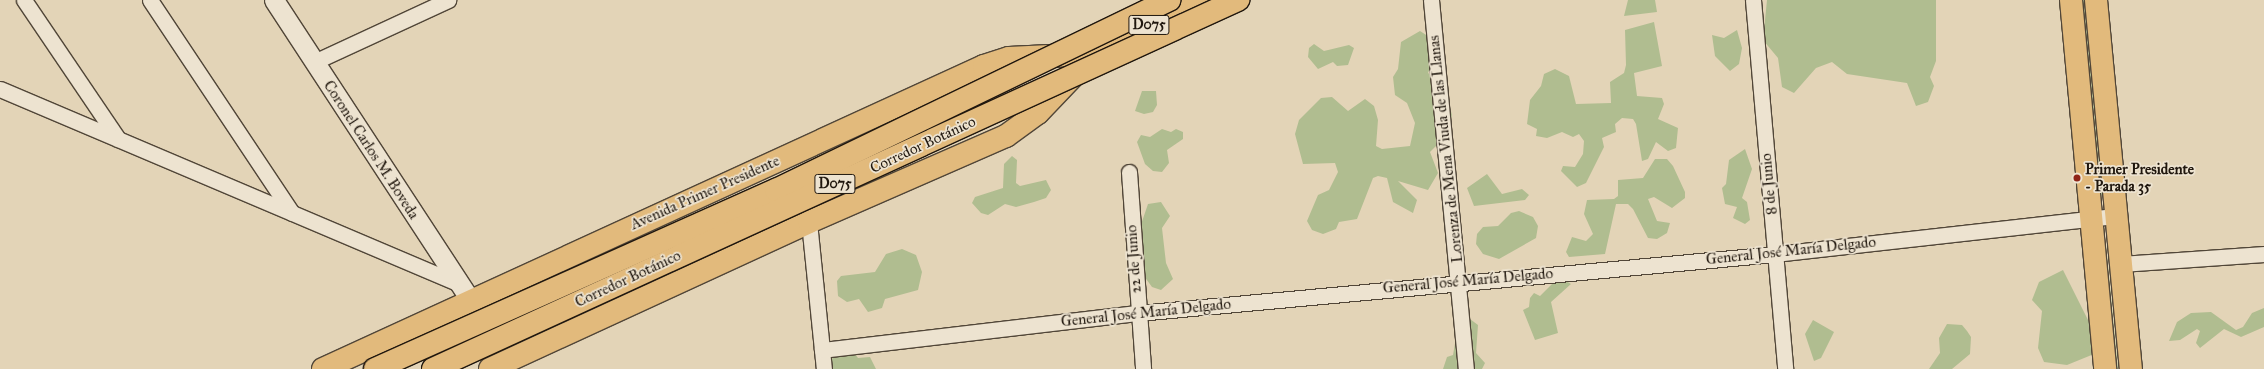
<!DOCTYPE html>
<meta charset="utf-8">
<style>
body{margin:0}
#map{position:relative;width:2264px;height:369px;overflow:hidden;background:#e3d4b7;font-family:"IM FELL Great Primer",serif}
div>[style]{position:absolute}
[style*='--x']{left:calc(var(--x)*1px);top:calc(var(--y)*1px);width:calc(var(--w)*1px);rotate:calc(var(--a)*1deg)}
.green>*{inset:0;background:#b0bd90}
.roads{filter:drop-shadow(1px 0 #514638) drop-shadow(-1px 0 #514638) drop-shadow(0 1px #514638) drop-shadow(0 -1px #514638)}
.minor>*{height:15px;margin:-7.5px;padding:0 7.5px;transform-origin:7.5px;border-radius:7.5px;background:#ede3d0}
.tertiary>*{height:19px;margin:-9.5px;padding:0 9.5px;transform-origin:9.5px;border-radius:9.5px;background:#ede3d0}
.trunk>*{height:22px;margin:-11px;padding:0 11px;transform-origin:11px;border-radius:11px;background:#e2ba7c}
.bridges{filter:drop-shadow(1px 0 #20170e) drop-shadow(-1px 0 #20170e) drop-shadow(0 1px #20170e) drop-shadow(0 -1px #20170e)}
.motorway-bridge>*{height:22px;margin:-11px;padding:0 11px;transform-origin:11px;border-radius:11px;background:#e2ba7c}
.dots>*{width:11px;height:11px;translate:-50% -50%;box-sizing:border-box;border:2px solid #ede3d0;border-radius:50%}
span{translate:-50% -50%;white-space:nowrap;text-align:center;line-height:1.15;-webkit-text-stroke:3.5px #ede3d0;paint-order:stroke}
.shield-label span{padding:1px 3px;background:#ede3d0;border:1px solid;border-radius:3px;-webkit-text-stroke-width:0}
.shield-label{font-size:14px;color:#20170e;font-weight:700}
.street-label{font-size:15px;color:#20170e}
.poi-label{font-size:15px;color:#20170e;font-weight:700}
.left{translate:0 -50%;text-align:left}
</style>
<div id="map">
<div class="green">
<div style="clip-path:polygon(1628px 0,1655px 0,1657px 12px,1624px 16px)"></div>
<div style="clip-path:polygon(1767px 0,1936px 0,1936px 61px,1930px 77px,1934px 86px,1928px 102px,1916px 106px,1907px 83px,1847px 74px,1832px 62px,1816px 68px,1794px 93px,1782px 87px,1778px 58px,1763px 40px)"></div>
<div style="clip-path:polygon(2076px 0,2084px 0,2102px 195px,2099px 199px)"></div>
<div style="clip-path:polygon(1654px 22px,1662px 66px,1634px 73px,1637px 96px,1662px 98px,1664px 104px,1658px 119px,1678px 128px,1676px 148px,1668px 151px,1656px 142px,1648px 159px,1642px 161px,1636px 124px,1633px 119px,1622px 118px,1615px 124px,1616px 132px,1602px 138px,1604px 147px,1586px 183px,1577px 187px,1561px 171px,1563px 166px,1575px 167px,1583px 154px,1584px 141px,1579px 134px,1573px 137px,1562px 132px,1547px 138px,1536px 136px,1537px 129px,1527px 124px,1530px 100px,1541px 86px,1544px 74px,1555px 69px,1569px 76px,1576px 104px,1611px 103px,1610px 82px,1624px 73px,1626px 65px,1625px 30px)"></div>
<div style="clip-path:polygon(1737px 30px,1742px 48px,1739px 64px,1730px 71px,1715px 56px,1712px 35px,1724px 38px)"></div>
<div style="clip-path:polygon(1420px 31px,1440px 44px,1428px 73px,1443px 83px,1452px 115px,1446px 136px,1430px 152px,1438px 173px,1428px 190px,1398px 181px,1417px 200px,1413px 213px,1393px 202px,1387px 178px,1378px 176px,1373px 178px,1357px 219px,1339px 222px,1336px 229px,1323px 234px,1312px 230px,1307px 221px,1318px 195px,1329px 190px,1338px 172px,1335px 163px,1303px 164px,1295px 134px,1299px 120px,1321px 98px,1332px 97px,1348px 111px,1365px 99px,1374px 106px,1378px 120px,1376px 146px,1382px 149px,1410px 146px,1415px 123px,1407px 103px,1395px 95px,1393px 77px,1398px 69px,1401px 42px)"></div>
<div style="clip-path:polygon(1314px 44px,1324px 51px,1349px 45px,1354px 48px,1348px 65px,1337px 66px,1333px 62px,1318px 69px,1308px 57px,1309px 48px)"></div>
<div style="clip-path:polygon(1142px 91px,1156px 91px,1157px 105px,1153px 112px,1144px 114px,1135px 111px)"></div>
<div style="clip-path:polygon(1162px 129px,1171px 132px,1176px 129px,1183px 132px,1183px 139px,1167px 150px,1169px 163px,1162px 172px,1153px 171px,1145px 164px,1137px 142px,1141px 135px,1150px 137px)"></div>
<div style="clip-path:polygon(1745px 149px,1752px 169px,1742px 198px,1747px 202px,1750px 220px,1745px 224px,1733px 218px,1737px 207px,1725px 204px,1722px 188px,1726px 184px,1729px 160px)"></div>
<div style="clip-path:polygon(1012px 156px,1017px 160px,1016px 183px,1020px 186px,1046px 180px,1051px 190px,1046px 198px,1034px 202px,1016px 207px,1005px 204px,988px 215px,981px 213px,972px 203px,975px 197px,1003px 188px,1004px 164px)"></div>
<div style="clip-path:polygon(1655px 159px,1667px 159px,1673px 166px,1685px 192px,1685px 198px,1672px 208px,1654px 197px,1648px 199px,1657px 221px,1670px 223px,1667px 233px,1657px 239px,1648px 238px,1633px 209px,1628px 204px,1616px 204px,1605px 254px,1569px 257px,1566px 252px,1572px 237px,1586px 241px,1593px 234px,1584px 214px,1587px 200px,1614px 199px,1618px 196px,1618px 180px,1643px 178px)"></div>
<div style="clip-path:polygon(1487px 174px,1502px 194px,1522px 189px,1529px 195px,1525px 200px,1474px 206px,1467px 188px)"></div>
<div style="clip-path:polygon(1161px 202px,1170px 216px,1162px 228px,1166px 263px,1173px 279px,1161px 290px,1152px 287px,1141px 272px,1136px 239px,1148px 204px)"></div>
<div style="clip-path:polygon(1519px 211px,1533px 217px,1538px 226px,1536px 238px,1499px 259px,1483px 254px,1476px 244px,1477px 234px,1483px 227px,1498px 226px,1511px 213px)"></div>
<div style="clip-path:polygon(2103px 242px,2106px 245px,2118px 369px,2110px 369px)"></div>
<div style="clip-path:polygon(902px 249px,916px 255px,922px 272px,918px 290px,885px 299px,882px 308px,868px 312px,859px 299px,847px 302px,838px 296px,837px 281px,841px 276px,875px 272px,886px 254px)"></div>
<div style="clip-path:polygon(2063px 270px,2090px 324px,2094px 354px,2067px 365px,2044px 362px,2038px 348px,2042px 311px,2032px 300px,2039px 282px)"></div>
<div style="clip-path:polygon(1566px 281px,1571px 284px,1551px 302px,1558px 333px,1535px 340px,1523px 310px,1529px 307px,1530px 298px,1534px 293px,1540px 296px,1554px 282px)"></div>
<div style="clip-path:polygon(2264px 308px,2264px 327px,2241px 337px,2224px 329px,2200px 348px,2196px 343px,2200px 331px,2197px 329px,2180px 340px,2169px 341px,2177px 322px,2191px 313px,2211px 312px,2236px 330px,2243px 327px,2252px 313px)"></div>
<div style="clip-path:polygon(1466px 316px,1478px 325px,1476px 353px,1485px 363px,1482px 369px,1443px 369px,1447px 357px,1453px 355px,1458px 326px)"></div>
<div style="clip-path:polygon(1813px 320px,1834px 332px,1821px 358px,1814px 361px,1805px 334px)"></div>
<div style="clip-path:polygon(1947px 324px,1962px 325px,1967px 331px,1971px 337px,1970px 354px,1952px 369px,1929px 369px,1940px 353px,1939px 338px)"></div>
<div style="clip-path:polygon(852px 350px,858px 358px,870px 357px,876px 369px,823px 369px,837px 353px)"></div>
</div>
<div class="roads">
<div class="minor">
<div style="--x:24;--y:0;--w:168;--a:55.9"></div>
<div style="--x:150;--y:0;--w:256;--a:56.3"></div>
<div style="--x:1431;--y:0;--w:371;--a:84.6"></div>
<div style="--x:1753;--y:0;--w:370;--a:85"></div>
<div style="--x:314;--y:62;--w:148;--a:-24.8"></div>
<div style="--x:0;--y:89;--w:497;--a:23"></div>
<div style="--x:1129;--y:172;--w:197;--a:85.9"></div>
<div style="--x:809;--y:222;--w:148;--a:84.2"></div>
<div style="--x:2121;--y:264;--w:143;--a:-4"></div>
<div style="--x:822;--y:350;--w:318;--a:-6.7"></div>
<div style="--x:1138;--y:313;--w:640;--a:-5.29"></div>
<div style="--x:1775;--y:254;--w:343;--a:-6.4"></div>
</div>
<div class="tertiary">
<div style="--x:274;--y:0;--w:358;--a:56.8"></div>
</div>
<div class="trunk">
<div style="--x:2071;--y:0;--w:371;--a:84.7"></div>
<div style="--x:2096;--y:0;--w:371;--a:84.6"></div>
<div style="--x:323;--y:369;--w:727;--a:-24.63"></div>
<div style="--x:984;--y:66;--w:26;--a:-18"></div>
<div style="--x:1009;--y:58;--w:61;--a:-2.8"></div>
<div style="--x:1070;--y:55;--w:27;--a:-10"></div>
<div style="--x:1097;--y:50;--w:116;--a:-25.5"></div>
<div style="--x:490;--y:369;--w:351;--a:-24.7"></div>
<div style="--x:809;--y:222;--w:215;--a:-23.6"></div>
<div style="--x:1006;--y:136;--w:39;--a:-36"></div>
<div style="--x:1038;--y:113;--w:54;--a:-46.5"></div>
</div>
</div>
<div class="bridges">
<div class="motorway-bridge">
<div style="--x:375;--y:369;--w:439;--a:-24.1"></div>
<div style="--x:776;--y:190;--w:437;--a:-25.8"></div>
<div style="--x:433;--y:369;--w:886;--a:-24.63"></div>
</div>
</div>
<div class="dots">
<div style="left:2077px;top:178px;background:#8f2418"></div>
</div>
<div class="shield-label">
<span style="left:1149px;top:25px">D075</span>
<span style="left:835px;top:184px">D075</span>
</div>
<div class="street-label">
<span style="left:923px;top:145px;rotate:-25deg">Corredor Botánico</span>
<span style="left:1446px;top:149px;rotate:-96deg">Lorenza de Mena Viuda de las Llanas</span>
<span style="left:371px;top:150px;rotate:57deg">Coronel Carlos M. Boveda</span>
<span style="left:1769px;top:184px;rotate:-95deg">8 de Junio</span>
<span style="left:705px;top:193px;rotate:-24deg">Avenida Primer Presidente</span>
<span style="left:1791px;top:251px;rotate:-6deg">General José María Delgado</span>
<span style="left:1134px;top:259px;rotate:-94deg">22 de Junio</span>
<span style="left:628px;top:279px;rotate:-25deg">Corredor Botánico</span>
<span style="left:1468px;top:281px;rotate:-5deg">General José María Delgado</span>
<span style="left:1146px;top:313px;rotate:-6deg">General José María Delgado</span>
</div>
<div class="poi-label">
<span class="left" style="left:2085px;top:178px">Primer Presidente<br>- Parada 35</span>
</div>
</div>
